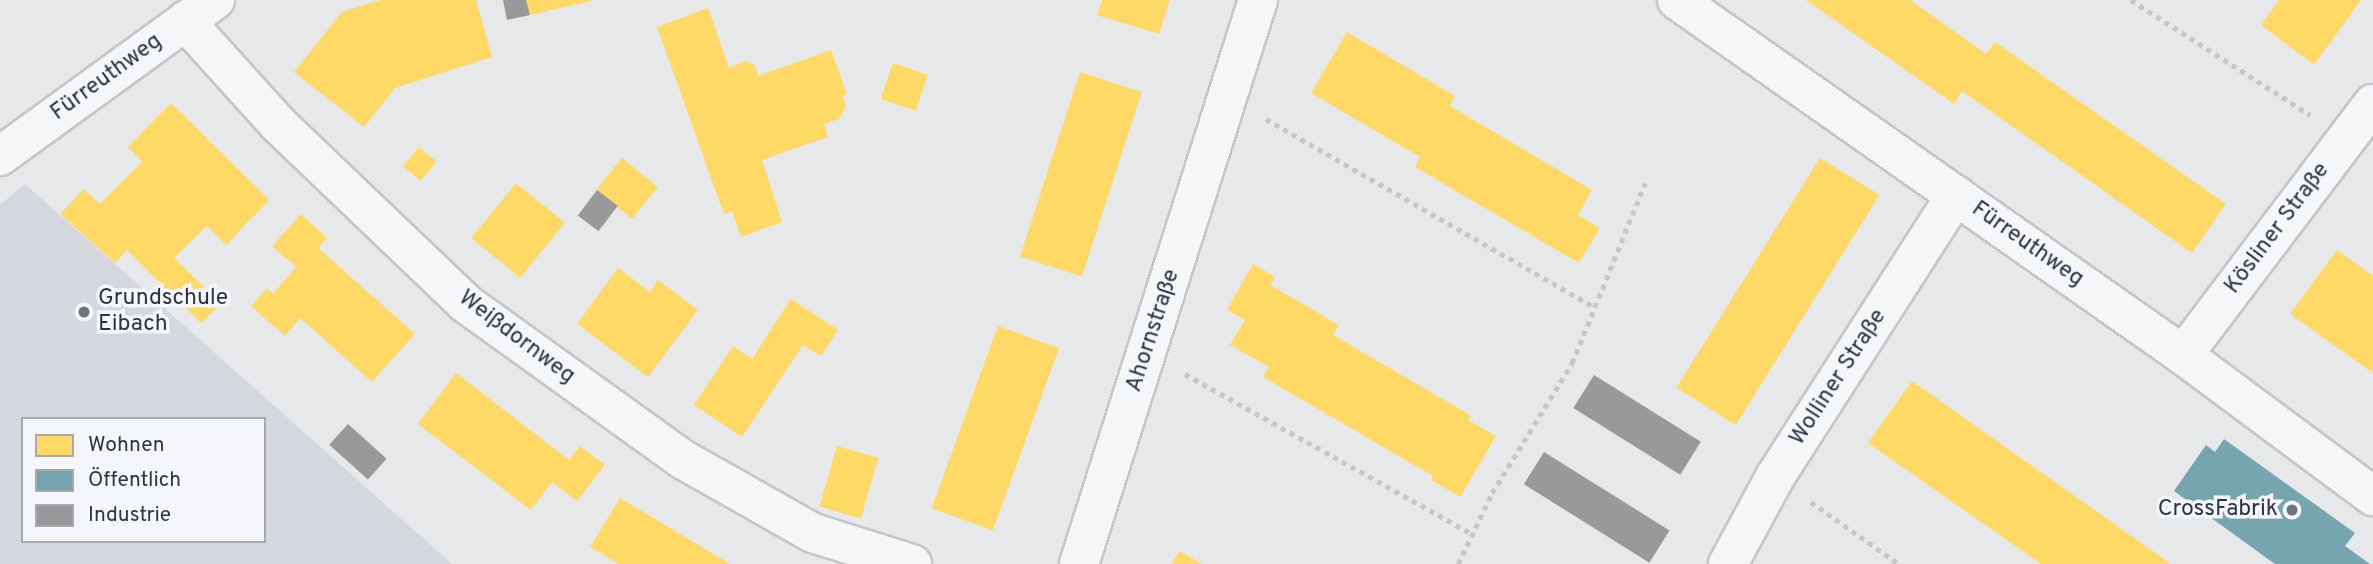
<!DOCTYPE html>
<meta charset="utf-8">
<style>
body{margin:0}
#map{position:relative;width:2373px;height:564px;overflow:hidden;background:#e6e8ea;font-family:Overpass,sans-serif}
div>[style]{position:absolute}
[style*='--x']{left:calc(var(--x)*1px);top:calc(var(--y)*1px);width:calc(var(--w)*1px);rotate:calc(var(--a)*1deg)}
.built>*{inset:0;background:#d4d7dd}
.homes>*{inset:0;background:#ffd966;transform-origin:0 0}
.public>*{inset:0;background:#76a5af}
.industry>*{inset:0;background:#999;transform-origin:0 0}
.path>*{height:4.5px;margin-top:-2.25px;transform-origin:0;background:repeating-linear-gradient(90deg,#c5c6ca 0 5px,transparent 0 10px)}
.roads{filter:drop-shadow(2px 0 #c4c6c8) drop-shadow(-2px 0 #c4c6c8) drop-shadow(0 2px #c4c6c8) drop-shadow(0 -2px #c4c6c8)}
.minor>*{height:38px;margin:-19px;padding:0 19px;transform-origin:19px;border-radius:19px;background:#f5f6f7}
.dots>*{width:19px;height:19px;translate:-50% -50%;box-sizing:border-box;border:4px solid #f4f6f9;border-radius:50%}
span{translate:-50% -50%;white-space:nowrap;text-align:center;line-height:1.15;-webkit-text-stroke:7px #f4f6f9;paint-order:stroke}
.street-label{font-size:23px;color:#2b3445}
.poi-label{font-size:23px;color:#2b3445}
.left{translate:0 -50%;text-align:left}
.right{translate:-100% -50%;text-align:right}
.legend{position:absolute;left:21px;top:417px;width:245px;height:126px;box-sizing:border-box;background:#f4f6f9;border:2px solid #a4a8b1;margin:0;padding:9px 12px;list-style:none;font-size:21px;color:#2b3445}
.legend li{display:flex;align-items:center;gap:14px;height:35px}
.legend b{width:35px;border:2px solid #a4a8b1}
</style>
<div id="map">
<div class="built">
<div style="clip-path:polygon(evenodd,25px 184px,452px 564px,0 564px,0 205px,25px 184px,23px 419px,264px 419px,264px 541px,23px 541px,23px 419px)"></div>
</div>
<div class="homes">
<div style="clip-path:polygon(380px 0,476px 0,492px 57px,395px 88px,364px 127px,294px 72px,342px 12px)"></div>
<div style="clip-path:polygon(526px 0,591px 0,591px 1px,530px 15px)"></div>
<div style="clip-path:polygon(1102px 0,1170px 0,1159px 34px,1097px 15px)"></div>
<div style="clip-path:polygon(1806px 0,1910px 0,1986px 54px,1995px 42px,2226px 204px,2192px 253px,1962px 91px,1954px 104px)"></div>
<div style="clip-path:polygon(2279px 0,2361px 0,2314px 65px,2261px 25px)"></div>
<div style="clip-path:polygon(708px 8px,729px 68px,745px 61px,755px 65px,758px 76px,831px 50px,847px 94px,843px 96px,846px 107px,839px 119px,824px 124px,828px 137px,762px 160px,782px 222px,741px 237px,732px 211px,724px 214px,657px 27px)"></div>
<div style="clip-path:polygon(1347px 32px,1455px 96px,1450px 106px,1592px 190px,1578px 215px,1600px 228px,1579px 263px,1415px 167px,1420px 157px,1311px 93px)"></div>
<div style="left:893px;top:63px;width:37px;height:38px;rotate:19deg"></div>
<div style="left:1080px;top:72px;width:65px;height:194px;rotate:18deg"></div>
<div style="clip-path:polygon(171px 103px,269px 200px,226px 245px,207px 226px,174px 258px,221px 304px,201px 323px,127px 250px,115px 263px,60px 214px,84px 189px,100px 204px,142px 162px,128px 147px)"></div>
<div style="left:419px;top:147px;width:23px;height:25px;rotate:40deg"></div>
<div style="left:622px;top:158px;width:46px;height:41px;rotate:39deg"></div>
<div style="left:1820px;top:158px;width:70px;height:271px;rotate:32deg"></div>
<div style="left:516px;top:183px;width:63px;height:71px;rotate:39deg"></div>
<div style="clip-path:polygon(301px 214px,327px 238px,318px 248px,415px 334px,372px 382px,300px 318px,285px 336px,251px 306px,267px 288px,273px 294px,296px 267px,272px 246px)"></div>
<div style="clip-path:polygon(2337px 250px,2373px 276px,2373px 373px,2290px 314px)"></div>
<div style="clip-path:polygon(1253px 264px,1275px 277px,1270px 285px,1339px 325px,1333px 335px,1470px 415px,1468px 420px,1496px 436px,1460px 497px,1431px 480px,1433px 476px,1263px 377px,1269px 367px,1230px 345px,1245px 320px,1227px 310px)"></div>
<div style="clip-path:polygon(618px 268px,650px 292px,658px 280px,698px 310px,648px 377px,577px 324px)"></div>
<div style="clip-path:polygon(791px 299px,838px 330px,821px 356px,803px 345px,742px 437px,694px 405px,733px 346px,752px 359px)"></div>
<div style="left:998px;top:326px;width:65px;height:194px;rotate:20deg"></div>
<div style="clip-path:polygon(456px 373px,569px 460px,580px 446px,605px 465px,577px 501px,552px 482px,531px 510px,418px 424px)"></div>
<div style="clip-path:polygon(1912px 381px,2171px 564px,2041px 564px,1868px 443px)"></div>
<div style="left:837px;top:446px;width:43px;height:63px;rotate:16deg"></div>
<div style="clip-path:polygon(620px 498px,730px 564px,619px 564px,590px 547px)"></div>
<div style="clip-path:polygon(1179px 551px,1202px 564px,1172px 564px)"></div>
</div>
<div class="public">
<div style="clip-path:polygon(2224px 439px,2355px 533px,2345px 546px,2370px 564px,2275px 564px,2174px 491px,2206px 445px,2215px 452px)"></div>
</div>
<div class="industry">
<div style="clip-path:polygon(503px 0,526px 0,530px 15px,507px 20px)"></div>
<div style="left:597px;top:190px;width:26px;height:32px;rotate:37deg"></div>
<div style="left:1594px;top:375px;width:126px;height:39px;rotate:32deg"></div>
<div style="left:348px;top:424px;width:52px;height:28px;rotate:42deg"></div>
<div style="left:1544px;top:452px;width:148px;height:38px;rotate:32deg"></div>
</div>
<div class="path">
<div style="--x:2131;--y:0;--w:213;--a:32.7"></div>
<div style="--x:1266;--y:119;--w:377;--a:29.8"></div>
<div style="--x:1185;--y:374;--w:329;--a:29.1"></div>
<div style="--x:1811;--y:502;--w:108;--a:35.2"></div>
<div style="--x:1458;--y:564;--w:79;--a:-64.4"></div>
<div style="--x:1492;--y:493;--w:153;--a:-58.4"></div>
<div style="--x:1572;--y:363;--w:194;--a:-67.9"></div>
</div>
<div class="roads">
<div class="minor">
<div style="--x:1677;--y:0;--w:618;--a:35.05"></div>
<div style="--x:2183;--y:355;--w:237;--a:36.6"></div>
<div style="--x:185;--y:21;--w:139;--a:47.9"></div>
<div style="--x:278;--y:124;--w:259;--a:43.7"></div>
<div style="--x:465;--y:303;--w:267;--a:35.7"></div>
<div style="--x:682;--y:459;--w:150;--a:29.5"></div>
<div style="--x:813;--y:533;--w:104;--a:17.4"></div>
<div style="--x:0;--y:156;--w:266;--a:-36"></div>
<div style="--x:2183;--y:355;--w:315;--a:-52.9"></div>
<div style="--x:1079;--y:564;--w:592;--a:-72.39"></div>
<div style="--x:1728;--y:564;--w:99;--a:-61.6"></div>
<div style="--x:1775;--y:477;--w:335;--a:-57.3"></div>
</div>
</div>
<div class="dots">
<div style="left:84px;top:312px;background:#6c737f"></div>
<div style="left:2292px;top:510px;background:#6c737f"></div>
</div>
<div class="street-label">
<span style="left:107px;top:78px;rotate:-36deg">Fürreuthweg</span>
<span style="left:2278px;top:229px;rotate:-53deg">Kösliner Straße</span>
<span style="left:2027px;top:245px;rotate:35deg">Fürreuthweg</span>
<span style="left:1154px;top:331px;rotate:-72deg">Ahornstraße</span>
<span style="left:516px;top:338px;rotate:37deg">Weißdornweg</span>
<span style="left:1839px;top:378px;rotate:-57deg">Wolliner Straße</span>
</div>
<div class="poi-label">
<span class="left" style="left:98px;top:312px">Grundschule<br>Eibach</span>
<span class="right" style="left:2278px;top:510px">CrossFabrik</span>
</div>
<ul class="legend">
<li><b style="height:19px;background:#ffd966"></b>Wohnen</li>
<li><b style="height:19px;background:#76a5af"></b>Öffentlich</li>
<li><b style="height:19px;background:#999"></b>Industrie</li>
</ul>
</div>
